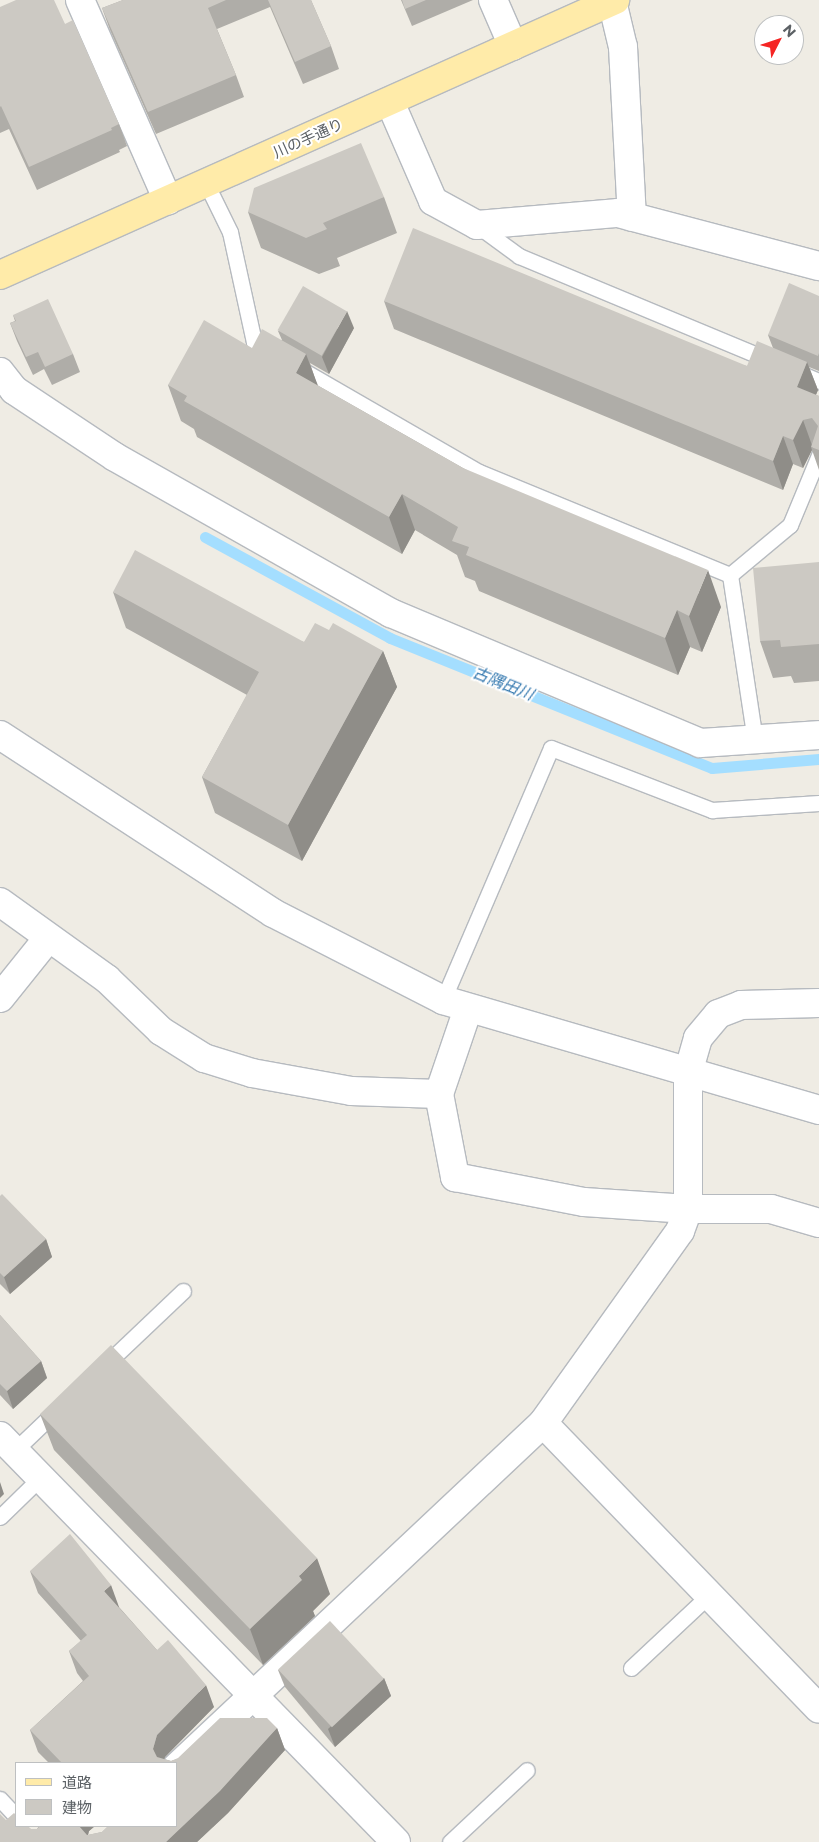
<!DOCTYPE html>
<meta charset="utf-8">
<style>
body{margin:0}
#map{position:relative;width:819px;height:1842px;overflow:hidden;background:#efece4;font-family:Montserrat,"Noto Sans JP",sans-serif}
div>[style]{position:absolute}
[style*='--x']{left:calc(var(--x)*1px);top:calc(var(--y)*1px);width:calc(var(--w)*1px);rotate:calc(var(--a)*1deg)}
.stream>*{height:11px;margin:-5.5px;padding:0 5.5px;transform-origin:5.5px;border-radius:5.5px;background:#a4deff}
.roads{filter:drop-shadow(1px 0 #b6babf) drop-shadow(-1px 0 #b6babf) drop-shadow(0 1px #b6babf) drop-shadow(0 -1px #b6babf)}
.service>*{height:15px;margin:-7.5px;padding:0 7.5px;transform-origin:7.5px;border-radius:7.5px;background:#fff}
.minor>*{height:28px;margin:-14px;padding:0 14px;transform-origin:14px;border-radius:14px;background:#fff}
.tertiary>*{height:28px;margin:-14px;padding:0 14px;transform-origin:14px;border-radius:14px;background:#fff}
.primary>*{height:28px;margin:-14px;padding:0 14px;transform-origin:14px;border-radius:14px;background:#ffeba9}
.wall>*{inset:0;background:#afada8}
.shaded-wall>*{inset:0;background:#8f8d88}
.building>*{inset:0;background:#ccc9c3;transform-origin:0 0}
span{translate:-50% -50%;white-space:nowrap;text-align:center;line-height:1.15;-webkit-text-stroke:4px #fff;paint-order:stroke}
.street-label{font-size:15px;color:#5c6165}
.water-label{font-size:16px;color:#367ab0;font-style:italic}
.legend{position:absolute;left:15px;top:1762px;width:162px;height:65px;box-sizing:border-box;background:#fff;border:1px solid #bec0c1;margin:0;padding:6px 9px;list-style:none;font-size:15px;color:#5c6165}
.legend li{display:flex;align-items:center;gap:10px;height:25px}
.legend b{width:25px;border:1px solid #bec0c1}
.north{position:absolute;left:754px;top:15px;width:50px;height:50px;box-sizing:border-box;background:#fff;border:1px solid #bec0c1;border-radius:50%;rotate:49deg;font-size:14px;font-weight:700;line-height:20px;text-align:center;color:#5c6165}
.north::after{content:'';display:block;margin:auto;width:18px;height:22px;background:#f52524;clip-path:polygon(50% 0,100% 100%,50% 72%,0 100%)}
</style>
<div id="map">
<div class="stream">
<div style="--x:205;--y:537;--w:211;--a:28.6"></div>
<div style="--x:390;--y:638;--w:347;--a:22"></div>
<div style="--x:712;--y:768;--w:107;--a:-4.8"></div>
</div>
<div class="roads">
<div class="service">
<div style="--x:206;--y:183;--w:55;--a:63.9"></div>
<div style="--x:230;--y:232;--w:113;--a:77.7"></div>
<div style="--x:254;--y:342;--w:22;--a:30"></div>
<div style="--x:478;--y:226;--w:51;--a:36.2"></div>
<div style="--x:519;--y:256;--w:271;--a:22.6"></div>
<div style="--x:297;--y:367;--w:210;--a:30"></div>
<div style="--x:479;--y:472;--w:271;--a:22.3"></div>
<div style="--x:730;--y:575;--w:78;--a:-39.8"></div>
<div style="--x:790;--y:525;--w:76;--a:-67.5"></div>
<div style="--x:795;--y:371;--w:26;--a:23"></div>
<div style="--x:730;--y:575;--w:168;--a:81.4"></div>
<div style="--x:443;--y:1000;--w:274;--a:-66.8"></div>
<div style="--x:551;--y:748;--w:173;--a:21.1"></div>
<div style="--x:712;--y:810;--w:107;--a:-3.7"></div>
<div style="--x:104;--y:1366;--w:109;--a:-43.5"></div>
<div style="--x:14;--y:1451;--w:61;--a:-43.7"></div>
<div style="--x:0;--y:1517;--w:56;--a:-44.3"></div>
<div style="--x:631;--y:1668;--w:105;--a:-43.1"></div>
<div style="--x:0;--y:1799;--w:23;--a:47"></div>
<div style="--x:450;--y:1842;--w:105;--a:-43.1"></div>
</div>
<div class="minor">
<div style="--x:493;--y:0;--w:50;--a:66.5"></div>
<div style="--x:612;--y:1;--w:47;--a:76.6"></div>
<div style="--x:623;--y:47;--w:170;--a:87"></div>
<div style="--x:390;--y:102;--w:108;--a:66.5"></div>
<div style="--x:433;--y:201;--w:50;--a:28.6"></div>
<div style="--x:477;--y:225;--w:142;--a:-4.9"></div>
<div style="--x:618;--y:213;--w:208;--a:14.8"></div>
<div style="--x:0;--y:372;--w:23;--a:52"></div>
<div style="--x:14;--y:390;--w:121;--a:33.6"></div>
<div style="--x:115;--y:457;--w:317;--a:29.5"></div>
<div style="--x:391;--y:613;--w:335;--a:22.8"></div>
<div style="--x:700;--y:743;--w:119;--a:-3.8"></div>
<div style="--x:0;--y:902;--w:132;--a:35.7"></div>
<div style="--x:107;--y:979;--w:75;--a:43.9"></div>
<div style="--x:161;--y:1031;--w:51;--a:32.1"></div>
<div style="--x:204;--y:1058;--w:50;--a:17.4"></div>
<div style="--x:252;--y:1073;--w:101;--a:10.3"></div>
<div style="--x:351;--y:1091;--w:88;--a:2"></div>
<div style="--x:439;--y:1094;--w:90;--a:-71.2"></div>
<div style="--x:0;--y:998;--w:77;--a:-51.3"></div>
<div style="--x:439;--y:1094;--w:85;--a:79.1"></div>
<div style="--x:455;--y:1177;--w:131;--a:11"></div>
<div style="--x:584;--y:1202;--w:104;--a:3.9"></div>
<div style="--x:688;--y:1209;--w:83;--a:0"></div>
<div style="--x:771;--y:1209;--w:50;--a:16.3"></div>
<div style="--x:543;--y:1423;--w:397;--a:46"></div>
<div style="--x:176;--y:1768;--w:504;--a:-43.23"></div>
<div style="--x:543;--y:1423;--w:236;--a:-54.5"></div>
<div style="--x:680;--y:1231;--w:23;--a:-70"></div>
<div style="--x:688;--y:1209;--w:136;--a:-90"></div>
</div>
<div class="tertiary">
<div style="--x:80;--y:0;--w:219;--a:66.3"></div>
<div style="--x:0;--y:735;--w:326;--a:33.1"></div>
<div style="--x:273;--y:913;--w:191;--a:27.1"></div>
<div style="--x:443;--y:1000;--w:392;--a:16.3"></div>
<div style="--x:688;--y:1073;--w:36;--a:-74"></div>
<div style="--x:698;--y:1038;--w:31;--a:-50"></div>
<div style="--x:718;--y:1014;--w:25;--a:-21"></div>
<div style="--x:741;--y:1005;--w:78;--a:-1.5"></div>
<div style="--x:0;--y:1436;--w:567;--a:45.71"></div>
</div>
<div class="primary">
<div style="--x:0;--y:275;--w:674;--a:-24.09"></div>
</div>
</div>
<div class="wall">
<div style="clip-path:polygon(123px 0,311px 0,331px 46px,339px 69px,303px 84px,270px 7px,217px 29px,236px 75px,244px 97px,156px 134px,110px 30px,102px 8px)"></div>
<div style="clip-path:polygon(401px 0,473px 0,412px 26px)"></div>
<div style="clip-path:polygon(0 7px,65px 24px,119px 124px,127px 146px,119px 150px,120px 152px,37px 190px,9px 129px,0 133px)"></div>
<div style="clip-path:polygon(384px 197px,397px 233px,337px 258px,340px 266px,319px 274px,261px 248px,248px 212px)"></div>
<div style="clip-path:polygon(819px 296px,819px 371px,809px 367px,818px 390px,816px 395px,819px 396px,819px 470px,812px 450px,803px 468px,793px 464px,783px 490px,394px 329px,384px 301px,747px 366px,773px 348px,768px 335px)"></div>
<div style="clip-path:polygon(13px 315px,73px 354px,80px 372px,52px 385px,44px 369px,33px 375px,17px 341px,10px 323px,15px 321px)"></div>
<div style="clip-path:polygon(354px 328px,329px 374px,310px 363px,317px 385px,463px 468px,721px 607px,702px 652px,690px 647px,678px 675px,479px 591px,475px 581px,465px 577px,457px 555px,415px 530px,402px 554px,197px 437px,194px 429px,181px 421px,168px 385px,252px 348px,282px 340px,278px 331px)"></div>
<div style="clip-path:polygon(819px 562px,819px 681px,794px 683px,791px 676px,773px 678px,760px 641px)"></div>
<div style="clip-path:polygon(113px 592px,304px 642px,329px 630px,383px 651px,397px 687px,302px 861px,215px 813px,202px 777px,247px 695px,126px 628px)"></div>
<div style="clip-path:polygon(0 1196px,46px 1239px,52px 1257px,10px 1294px,0 1284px)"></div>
<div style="clip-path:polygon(0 1315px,41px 1361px,47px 1378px,13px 1409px,0 1395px)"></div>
<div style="clip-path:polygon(40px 1414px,330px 1594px,313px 1611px,315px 1616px,263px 1665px,54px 1450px)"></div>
<div style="clip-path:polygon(30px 1571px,119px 1607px,157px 1650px,214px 1707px,165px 1757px,164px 1759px,171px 1761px,277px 1728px,285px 1750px,228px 1813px,197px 1842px,0 1842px,6px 1820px,31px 1829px,37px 1829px,39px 1826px,95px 1826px,89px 1831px,88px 1835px,102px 1832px,176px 1763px,49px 1763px,38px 1752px,30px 1730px,83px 1681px,77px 1673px,69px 1651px,81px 1641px,38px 1593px)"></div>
<div style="clip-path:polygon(278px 1670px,384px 1678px,391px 1696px,335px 1747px,285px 1687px)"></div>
</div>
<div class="shaded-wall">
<div style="clip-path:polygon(347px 311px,354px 328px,329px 374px,322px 357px)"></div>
<div style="clip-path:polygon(306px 354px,320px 391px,296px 373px)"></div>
<div style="clip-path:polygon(807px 362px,818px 390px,807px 415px,797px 387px)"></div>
<div style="clip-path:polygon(803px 420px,813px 448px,811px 447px,812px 450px,803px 468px,793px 440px)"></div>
<div style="clip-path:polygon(783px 436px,793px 464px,783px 490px,773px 461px)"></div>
<div style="clip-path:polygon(402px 494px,415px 530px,402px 554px,389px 517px)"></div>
<div style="clip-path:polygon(708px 570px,721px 607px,702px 652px,689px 616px)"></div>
<div style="clip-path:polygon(677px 610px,690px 647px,678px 675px,665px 638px)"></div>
<div style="clip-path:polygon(383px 651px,397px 687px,302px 861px,288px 825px)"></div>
<div style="clip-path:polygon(46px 1239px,52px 1257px,10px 1294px,4px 1277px)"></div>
<div style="clip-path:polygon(41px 1361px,47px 1378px,13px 1409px,7px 1391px)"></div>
<div style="clip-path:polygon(0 1482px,4px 1494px,0 1498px)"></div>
<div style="clip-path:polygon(317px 1558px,330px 1594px,313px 1611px,315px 1616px,263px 1665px,250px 1629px,299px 1576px)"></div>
<div style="clip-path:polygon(111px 1585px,119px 1607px,112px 1614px,104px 1591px)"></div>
<div style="clip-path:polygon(384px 1678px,391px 1696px,335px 1747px,328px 1729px)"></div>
<div style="clip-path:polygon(206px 1685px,214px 1707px,165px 1757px,163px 1763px,158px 1763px,153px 1749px,157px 1735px)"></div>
<div style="clip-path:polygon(277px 1728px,285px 1750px,228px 1813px,197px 1842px,166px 1842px)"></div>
<div style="clip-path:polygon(78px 1826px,95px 1826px,89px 1831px,86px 1842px)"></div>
</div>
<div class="building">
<div style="clip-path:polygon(16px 0,54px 0,65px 24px,73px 20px,119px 124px,111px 128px,112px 130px,29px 167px,1px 106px,0 107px,0 7px)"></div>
<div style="clip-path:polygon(123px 0,226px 0,208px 8px,236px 75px,148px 112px,102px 8px)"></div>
<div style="clip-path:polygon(268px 0,311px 0,331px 46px,295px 62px)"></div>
<div style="clip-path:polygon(402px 0,426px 0,405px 9px)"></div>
<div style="clip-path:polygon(361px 143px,384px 197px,323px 223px,327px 229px,306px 238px,248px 212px,254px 188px)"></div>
<div style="clip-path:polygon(413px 228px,747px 366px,757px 341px,807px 362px,797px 387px,819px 396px,819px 450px,811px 447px,818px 426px,812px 418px,803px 420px,793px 440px,783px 436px,773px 461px,384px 301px)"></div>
<div style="clip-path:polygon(789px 283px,819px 296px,819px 353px,818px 356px,768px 335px)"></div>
<div style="left:303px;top:286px;width:51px;height:51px;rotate:30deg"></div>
<div style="clip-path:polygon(48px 299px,73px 354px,45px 367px,38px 352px,26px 357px,10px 323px,16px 321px,13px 315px)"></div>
<div style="clip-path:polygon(204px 320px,252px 348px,262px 329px,306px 354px,296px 373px,463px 468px,708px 570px,689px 616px,677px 610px,665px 638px,466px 555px,469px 547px,452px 541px,458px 527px,402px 494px,389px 517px,184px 401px,187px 396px,168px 385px)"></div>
<div style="clip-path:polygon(135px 550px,304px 642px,315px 623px,329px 630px,333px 623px,383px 651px,288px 825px,202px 777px,259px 672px,113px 592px)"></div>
<div style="clip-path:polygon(819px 562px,819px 644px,781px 647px,780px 640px,760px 641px,753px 568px)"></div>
<div style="clip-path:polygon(2px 1194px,46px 1239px,4px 1277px,0 1273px,0 1196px)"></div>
<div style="clip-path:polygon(0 1315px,41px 1361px,7px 1391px,0 1384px)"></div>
<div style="clip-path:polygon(111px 1345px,317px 1558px,299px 1576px,302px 1580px,250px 1629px,40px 1414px)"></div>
<div style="clip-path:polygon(70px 1534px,111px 1585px,104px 1591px,157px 1650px,168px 1640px,206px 1685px,157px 1735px,153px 1749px,157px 1757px,171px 1761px,178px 1758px,220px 1718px,267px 1718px,277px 1728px,220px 1791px,166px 1842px,0 1842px,0 1814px,6px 1820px,14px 1813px,16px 1815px,16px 1826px,28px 1826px,31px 1829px,37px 1829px,40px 1826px,79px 1826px,87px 1835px,102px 1832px,108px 1826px,176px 1826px,176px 1763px,62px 1763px,30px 1730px,89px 1676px,69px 1651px,87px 1635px,30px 1571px)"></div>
<div style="left:330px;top:1621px;width:79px;height:71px;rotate:47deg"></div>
</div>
<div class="street-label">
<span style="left:308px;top:138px;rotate:-24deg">川の手通り</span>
</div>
<div class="water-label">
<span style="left:503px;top:684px;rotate:22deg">古隅田川</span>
</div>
<ul class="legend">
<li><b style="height:6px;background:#ffeba9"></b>道路</li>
<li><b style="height:14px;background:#ccc9c3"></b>建物</li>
</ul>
<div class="north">N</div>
</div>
